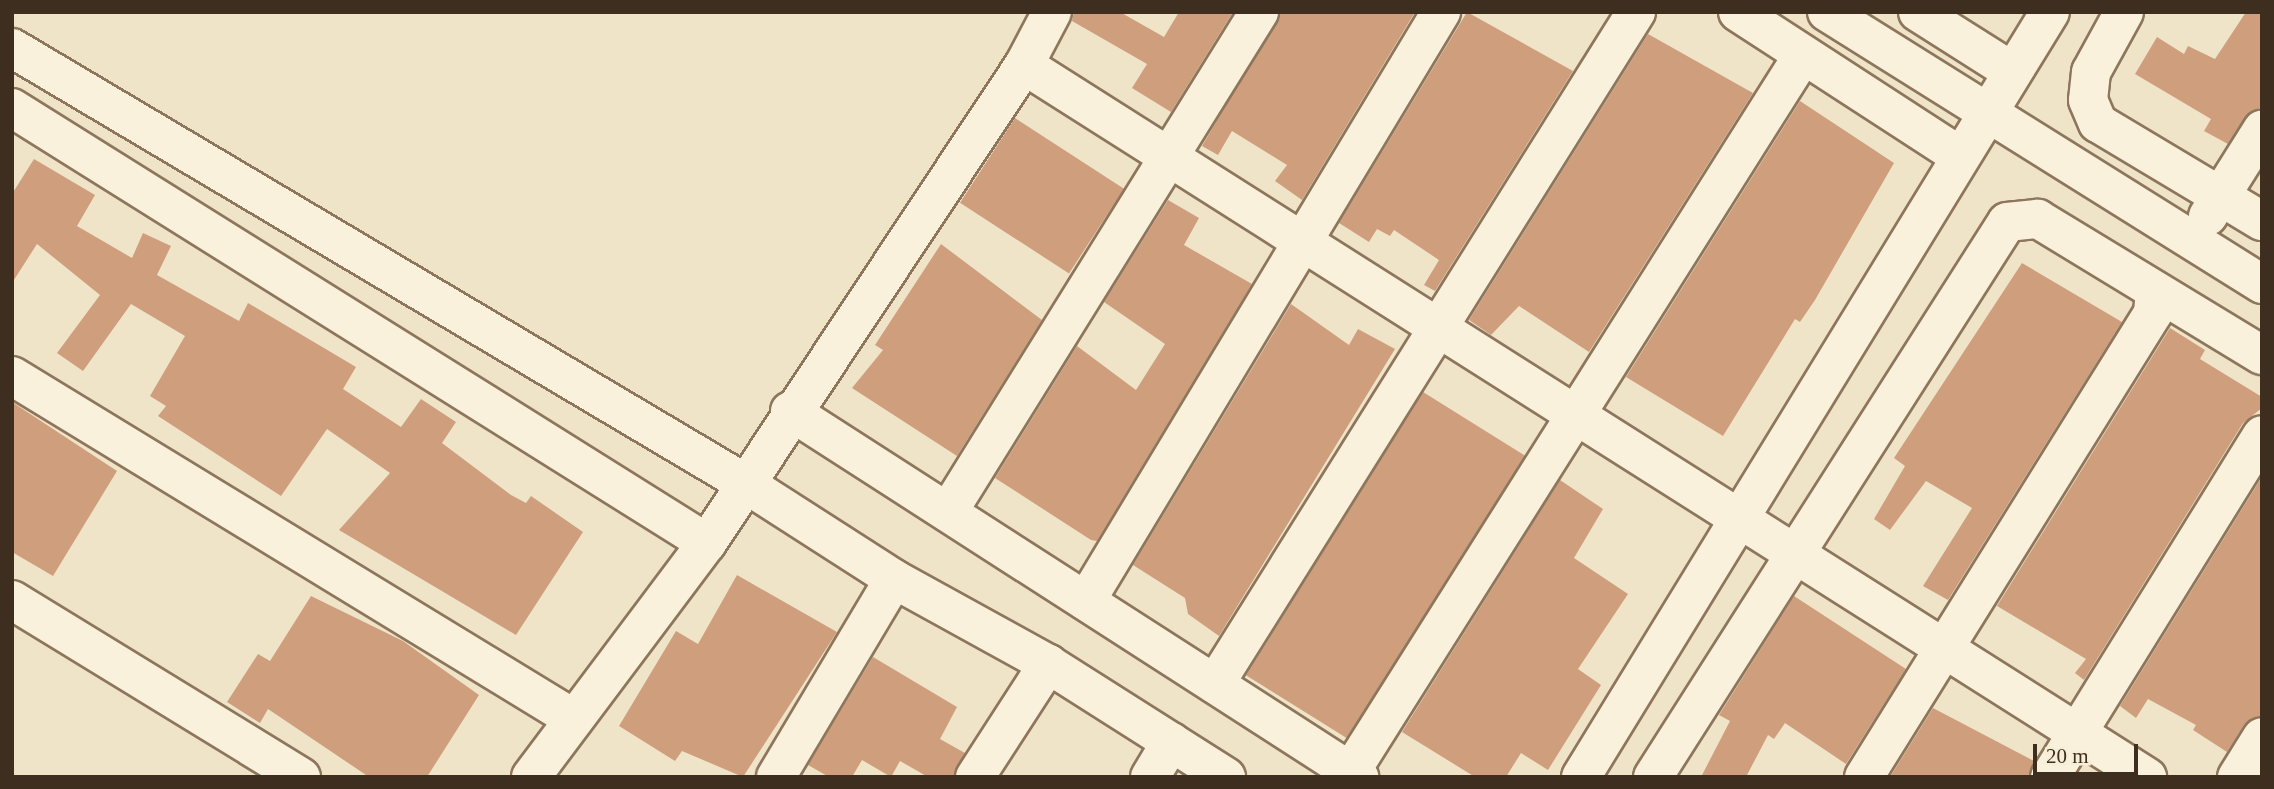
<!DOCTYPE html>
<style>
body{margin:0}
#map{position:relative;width:2274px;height:789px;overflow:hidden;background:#f0e4c8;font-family:"Times New Roman",serif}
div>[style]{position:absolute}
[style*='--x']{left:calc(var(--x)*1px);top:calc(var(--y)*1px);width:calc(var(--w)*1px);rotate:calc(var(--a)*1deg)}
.building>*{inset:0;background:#cf9f7d;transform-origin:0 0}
.roads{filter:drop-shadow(2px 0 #8d765c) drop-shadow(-2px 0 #8d765c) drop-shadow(0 2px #8d765c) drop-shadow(0 -2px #8d765c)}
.minor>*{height:38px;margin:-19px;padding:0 19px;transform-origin:19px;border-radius:19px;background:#faf1dc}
span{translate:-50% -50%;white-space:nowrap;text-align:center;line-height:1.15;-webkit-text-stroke:5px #f7eed8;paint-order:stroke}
.frame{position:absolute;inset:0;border:14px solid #3d2e20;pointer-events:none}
.scale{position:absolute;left:2033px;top:744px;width:105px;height:32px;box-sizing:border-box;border:4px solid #3d2e20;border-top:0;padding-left:9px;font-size:21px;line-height:24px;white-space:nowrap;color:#3d2e20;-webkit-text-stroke:5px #f7eed8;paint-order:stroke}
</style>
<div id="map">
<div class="building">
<div style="clip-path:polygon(1074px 12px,1120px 12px,1164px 37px,1179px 12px,1233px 12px,1171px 112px,1132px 88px,1147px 64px,1072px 21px)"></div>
<div style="clip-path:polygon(1281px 12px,1415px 12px,1302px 200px,1275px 181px,1287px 165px,1232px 131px,1218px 155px,1202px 146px)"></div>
<div style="clip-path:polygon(1467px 12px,1573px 71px,1435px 291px,1424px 285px,1439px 260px,1394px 230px,1390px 236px,1377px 229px,1369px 242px,1339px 223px)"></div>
<div style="clip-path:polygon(2246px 12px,2262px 12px,2262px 105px,2228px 144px,2204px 131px,2211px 119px,2135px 74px,2157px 37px,2184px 54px,2188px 46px,2215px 59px)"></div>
<div style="clip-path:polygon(1648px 34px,1753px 93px,1589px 352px,1519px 306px,1491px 335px,1469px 320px)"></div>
<div style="clip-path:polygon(1800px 101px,1894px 163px,1815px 300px,1800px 322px,1795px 319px,1723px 436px,1626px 377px)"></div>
<div style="left:1015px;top:118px;width:130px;height:101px;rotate:33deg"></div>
<div style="clip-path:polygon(34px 159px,95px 195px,77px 226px,132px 258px,143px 233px,171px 246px,157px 275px,239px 321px,248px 303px,356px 367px,343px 389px,401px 427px,421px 399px,456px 422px,442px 443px,511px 495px,526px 503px,531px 496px,583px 532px,516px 635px,339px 530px,390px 473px,327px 429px,281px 496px,158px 416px,166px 406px,150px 396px,185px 336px,131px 304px,83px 371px,57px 353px,100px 295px,37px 244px,12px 283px,12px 194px)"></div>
<div style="clip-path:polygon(1168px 200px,1199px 218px,1184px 245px,1252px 284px,1097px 541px,1091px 540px,995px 478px,1077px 346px,1136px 390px,1165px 344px,1104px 302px)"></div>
<div style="clip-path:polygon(941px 244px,1042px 320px,957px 456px,852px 388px,883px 350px,875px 345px)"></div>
<div style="clip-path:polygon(2022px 263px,2122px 322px,1948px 600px,1923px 586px,1972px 508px,1926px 481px,1890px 530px,1874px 519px,1905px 466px,1894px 458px)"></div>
<div style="clip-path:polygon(1291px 304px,1349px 345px,1358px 329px,1395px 349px,1219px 636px,1188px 614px,1185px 598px,1133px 565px)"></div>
<div style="clip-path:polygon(2170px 328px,2205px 350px,2200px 359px,2262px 397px,2262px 408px,2243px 423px,2084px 680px,2075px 673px,2086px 659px,1997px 606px)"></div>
<div style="left:1423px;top:392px;width:120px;height:334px;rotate:32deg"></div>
<div style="clip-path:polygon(12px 402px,117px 471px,53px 576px,12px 552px)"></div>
<div style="clip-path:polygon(1560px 480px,1603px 509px,1574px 558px,1628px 594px,1578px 669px,1601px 685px,1548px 770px,1521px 753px,1506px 777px,1475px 777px,1402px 732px)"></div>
<div style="clip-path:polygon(2260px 480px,2262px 715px,2244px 725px,2227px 752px,2193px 730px,2196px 725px,2148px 699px,2136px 718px,2120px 706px)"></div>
<div style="clip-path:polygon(737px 575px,837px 632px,743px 777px,682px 751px,675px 761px,619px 726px,676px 631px,698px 644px)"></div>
<div style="clip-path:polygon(311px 596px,403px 641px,479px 695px,427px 777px,369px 777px,268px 709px,260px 723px,227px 702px,258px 654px,270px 661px)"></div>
<div style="clip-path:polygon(1794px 596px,1906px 669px,1846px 764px,1785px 723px,1774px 739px,1768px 735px,1746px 777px,1701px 777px,1730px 721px,1719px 715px)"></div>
<div style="clip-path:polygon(873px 657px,957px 707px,940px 739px,965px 753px,953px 777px,928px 777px,900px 761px,891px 777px,862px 760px,852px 777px,829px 777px,808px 765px)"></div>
<div style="clip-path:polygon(1933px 708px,2034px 761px,2028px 777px,1890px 777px)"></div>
</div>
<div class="roads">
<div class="minor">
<div style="--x:1738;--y:12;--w:265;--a:33"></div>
<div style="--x:1827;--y:12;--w:513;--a:32.02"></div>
<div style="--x:1918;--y:12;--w:112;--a:32.3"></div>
<div style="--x:2124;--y:12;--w:68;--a:118.8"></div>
<div style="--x:2091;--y:72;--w:28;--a:96"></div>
<div style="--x:2088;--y:100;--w:25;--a:67"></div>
<div style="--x:2098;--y:123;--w:191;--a:30.9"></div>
<div style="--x:12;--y:48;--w:850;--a:30.7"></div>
<div style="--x:743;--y:482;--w:179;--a:32.7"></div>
<div style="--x:894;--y:579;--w:176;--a:28.9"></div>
<div style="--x:1048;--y:664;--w:211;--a:32.4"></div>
<div style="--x:1024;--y:65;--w:1330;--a:32.38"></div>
<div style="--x:12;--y:108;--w:820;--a:32.04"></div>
<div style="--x:2208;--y:216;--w:102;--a:-57.9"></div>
<div style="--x:12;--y:376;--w:658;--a:31.4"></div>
<div style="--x:790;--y:411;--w:677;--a:32.75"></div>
<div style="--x:948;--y:512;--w:589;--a:-58.12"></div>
<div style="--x:12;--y:600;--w:339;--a:31.5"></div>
<div style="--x:1086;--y:601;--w:688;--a:-58.92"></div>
<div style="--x:1215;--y:684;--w:793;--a:-57.93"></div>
<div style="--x:1351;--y:771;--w:847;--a:-57.74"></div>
<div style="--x:531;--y:777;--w:293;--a:-53.1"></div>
<div style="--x:707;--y:543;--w:574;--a:-56.45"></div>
<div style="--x:1024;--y:65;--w:60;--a:-62.2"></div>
<div style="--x:776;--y:777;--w:230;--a:-59.2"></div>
<div style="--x:975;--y:777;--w:135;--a:-57.1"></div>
<div style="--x:1150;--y:777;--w:41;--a:-59"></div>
<div style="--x:1581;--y:777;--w:897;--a:-58.49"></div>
<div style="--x:1653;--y:777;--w:658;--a:-57.47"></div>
<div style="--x:2007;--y:222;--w:31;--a:-6"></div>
<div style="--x:2038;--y:219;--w:262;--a:31.3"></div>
<div style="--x:1864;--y:777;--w:547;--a:-58.08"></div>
<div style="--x:2153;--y:313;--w:22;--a:-85"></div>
<div style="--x:2050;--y:777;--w:402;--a:-58.2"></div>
<div style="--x:2237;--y:777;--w:47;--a:-58"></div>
</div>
</div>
<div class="frame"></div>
<div class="scale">20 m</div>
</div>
